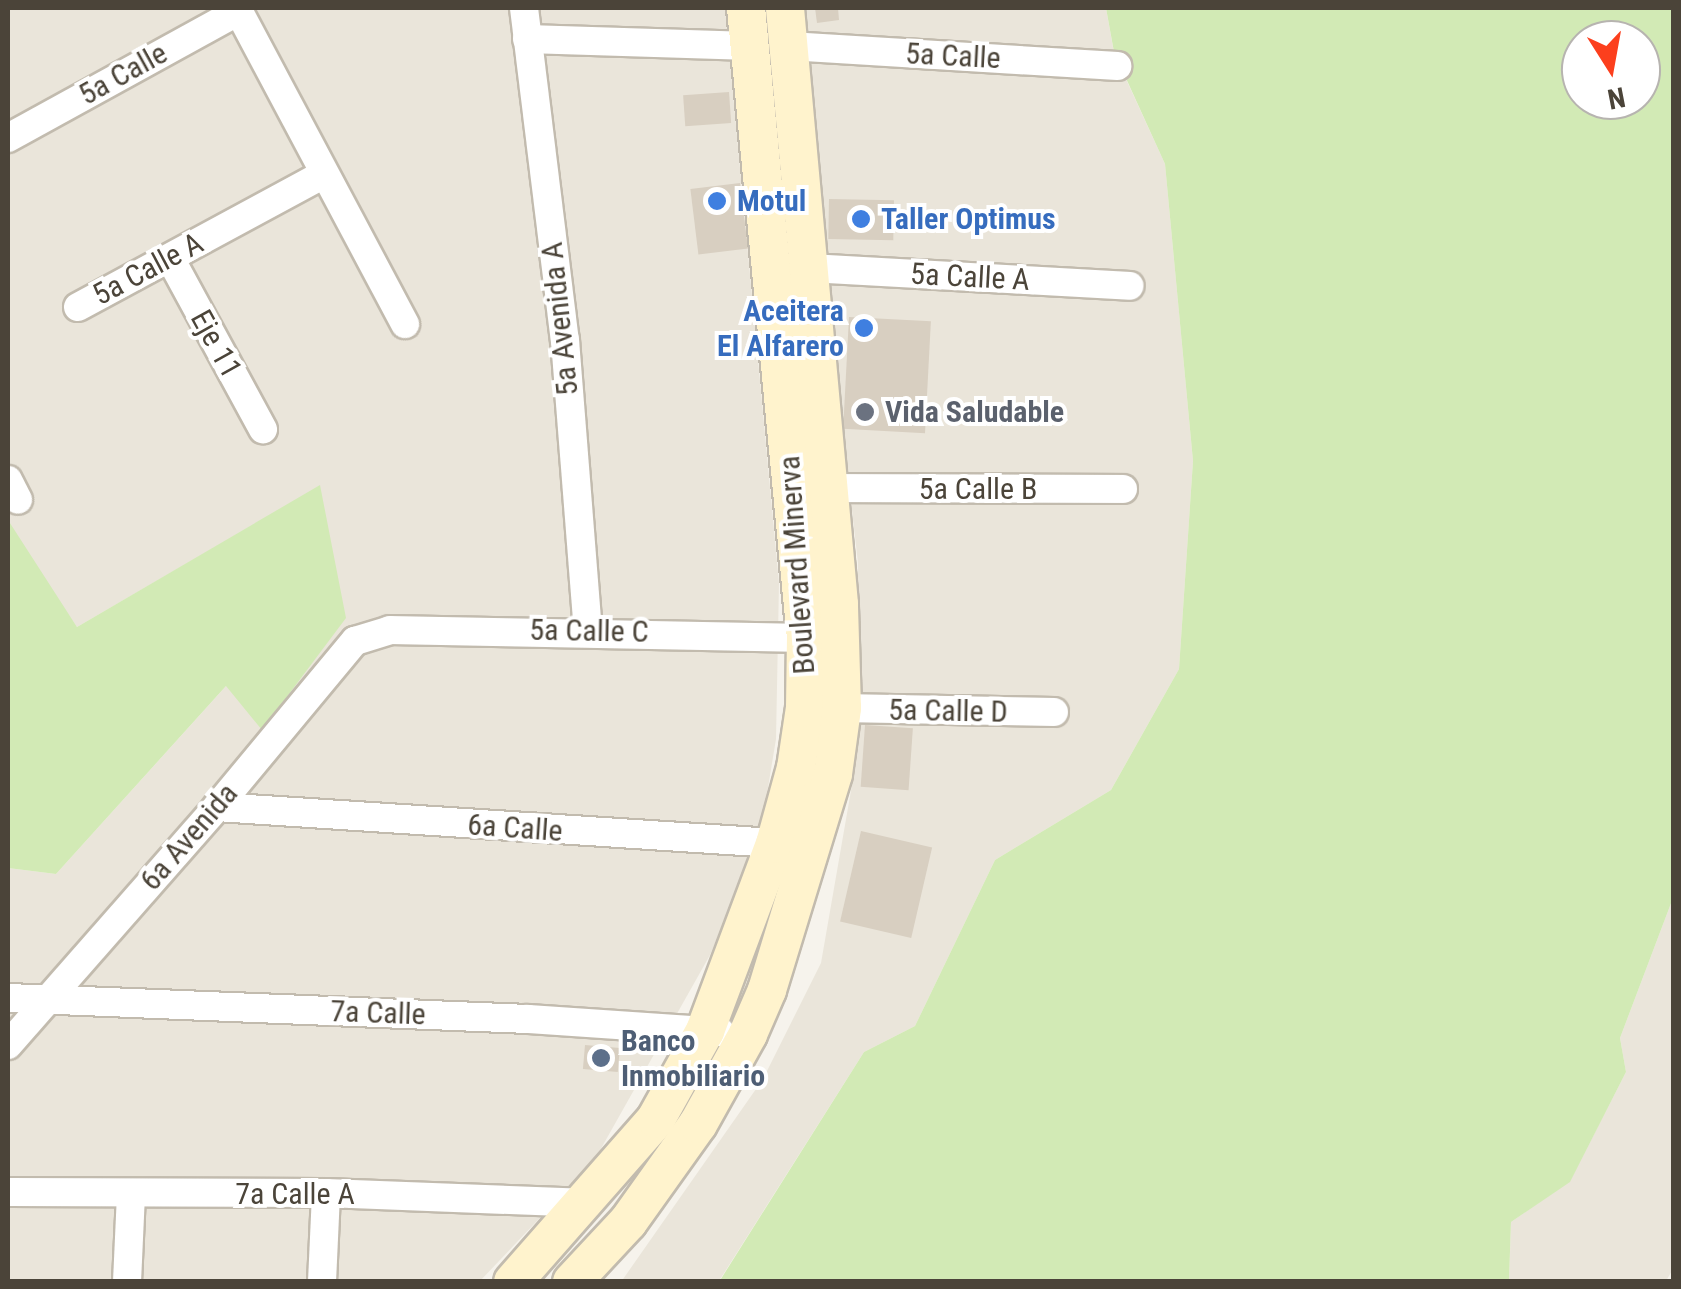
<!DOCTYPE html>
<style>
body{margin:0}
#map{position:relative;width:1681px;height:1289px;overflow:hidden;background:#f6f3ec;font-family:"Roboto Condensed",sans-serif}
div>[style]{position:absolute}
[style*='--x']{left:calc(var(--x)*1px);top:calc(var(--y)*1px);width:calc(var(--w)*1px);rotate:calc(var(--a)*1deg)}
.residential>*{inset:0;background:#eae5da}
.green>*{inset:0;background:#d2eab5}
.building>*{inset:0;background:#d8cfc1;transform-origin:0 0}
.roads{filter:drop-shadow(2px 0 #c2bbae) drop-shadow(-2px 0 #c2bbae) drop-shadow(0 2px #c2bbae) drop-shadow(0 -2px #c2bbae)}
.street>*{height:28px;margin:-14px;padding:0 14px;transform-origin:14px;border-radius:14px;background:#fff}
.secondary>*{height:38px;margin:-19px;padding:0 19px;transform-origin:19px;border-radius:19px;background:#fff3cd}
.dots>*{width:28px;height:28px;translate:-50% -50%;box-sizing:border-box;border:5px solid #fff;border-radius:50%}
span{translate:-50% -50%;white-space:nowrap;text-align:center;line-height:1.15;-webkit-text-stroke:8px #fff;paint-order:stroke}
.street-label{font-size:30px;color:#4b4439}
.shop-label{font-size:30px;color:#366cbe;font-weight:700}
.left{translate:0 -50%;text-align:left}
.right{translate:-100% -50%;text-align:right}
.worship-label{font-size:30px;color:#5b616d;font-weight:700}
.service-label{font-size:30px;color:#4e5e75;font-weight:700}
.frame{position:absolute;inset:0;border:10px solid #4b4439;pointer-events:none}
.north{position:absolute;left:1561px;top:20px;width:100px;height:100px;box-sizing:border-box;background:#fff;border:2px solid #b7b4b0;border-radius:50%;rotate:169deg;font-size:28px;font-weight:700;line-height:40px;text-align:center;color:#4b4439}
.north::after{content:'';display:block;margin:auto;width:35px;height:45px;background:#fc3f1d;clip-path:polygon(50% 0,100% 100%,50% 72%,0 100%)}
</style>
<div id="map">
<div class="residential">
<div style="clip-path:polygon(8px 8px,725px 8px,779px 583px,776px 739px,760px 836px,710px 955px,594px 1161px,480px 1281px,8px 1281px,8px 868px,56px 874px,227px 685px,263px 730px,320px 486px,77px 627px,18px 541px,8px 520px)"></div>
<div style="clip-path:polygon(795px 8px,1106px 8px,1114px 53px,1165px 164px,1193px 461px,1179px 669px,1111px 790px,995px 860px,915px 1026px,864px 1052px,719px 1281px,621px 1282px,763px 1079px,821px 963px,853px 779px,858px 563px)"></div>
<div style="clip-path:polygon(1673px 898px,1673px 1269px,1666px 1281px,1509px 1282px,1511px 1222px,1570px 1181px,1626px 1072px,1620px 1038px)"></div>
</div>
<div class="green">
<div style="clip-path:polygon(evenodd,1106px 8px,1673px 8px,1673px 898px,1620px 1038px,1626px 1072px,1570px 1182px,1511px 1222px,1509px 1281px,719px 1282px,864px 1052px,915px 1026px,995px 860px,1111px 790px,1179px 669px,1193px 461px,1165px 164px,1114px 52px,1106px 8px,1581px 40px,1641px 40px,1641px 100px,1581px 100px,1581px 40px)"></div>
<div style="clip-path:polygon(320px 485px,346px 618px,262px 730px,226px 686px,56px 874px,8px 868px,8px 520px,77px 627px)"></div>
</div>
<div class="building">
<div style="clip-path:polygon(815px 8px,838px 8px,839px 20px,817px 23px)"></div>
<div style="left:729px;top:92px;width:31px;height:46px;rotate:86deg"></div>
<div style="left:740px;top:183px;width:66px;height:50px;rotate:83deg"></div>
<div style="left:829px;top:199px;width:65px;height:40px;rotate:1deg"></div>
<div style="left:849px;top:317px;width:82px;height:112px;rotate:3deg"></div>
<div style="left:865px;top:725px;width:48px;height:62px;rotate:4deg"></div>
<div style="left:861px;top:831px;width:73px;height:93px;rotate:13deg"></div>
<div style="left:585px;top:1045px;width:35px;height:24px;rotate:5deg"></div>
</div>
<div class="roads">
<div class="street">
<div style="--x:237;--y:8;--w:358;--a:62"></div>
<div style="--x:524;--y:8;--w:335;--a:83"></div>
<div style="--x:565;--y:340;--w:292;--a:85.5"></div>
<div style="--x:527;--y:39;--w:224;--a:1.8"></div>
<div style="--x:789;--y:46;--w:329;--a:3.5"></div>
<div style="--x:8;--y:138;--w:264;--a:-28.8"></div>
<div style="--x:170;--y:258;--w:195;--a:61.5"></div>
<div style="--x:810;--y:268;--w:320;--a:3.2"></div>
<div style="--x:78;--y:307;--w:280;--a:-28.4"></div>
<div style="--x:8;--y:480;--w:22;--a:63"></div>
<div style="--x:832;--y:488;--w:291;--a:0.2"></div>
<div style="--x:842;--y:708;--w:212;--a:1.1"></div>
<div style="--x:217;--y:807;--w:573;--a:3.7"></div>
<div style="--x:8;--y:998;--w:520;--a:2.31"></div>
<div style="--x:528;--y:1019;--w:193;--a:3.9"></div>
<div style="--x:8;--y:1045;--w:317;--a:-48.7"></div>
<div style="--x:217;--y:807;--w:216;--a:-50.3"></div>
<div style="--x:355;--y:641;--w:37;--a:-17"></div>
<div style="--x:390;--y:630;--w:416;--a:1.1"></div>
<div style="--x:8;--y:1192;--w:318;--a:0.2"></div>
<div style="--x:326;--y:1193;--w:256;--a:2.2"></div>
<div style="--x:127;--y:1282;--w:88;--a:-87.4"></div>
<div style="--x:322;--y:1282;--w:89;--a:-87.4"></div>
</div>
<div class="secondary">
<div style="--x:513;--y:1282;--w:217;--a:-48.7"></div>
<div style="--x:656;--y:1119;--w:101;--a:-60.9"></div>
<div style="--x:705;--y:1031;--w:200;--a:-69.5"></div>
<div style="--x:775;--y:844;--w:79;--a:-74.6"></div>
<div style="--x:796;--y:768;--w:61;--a:-81.5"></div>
<div style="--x:805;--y:708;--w:70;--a:-89.2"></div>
<div style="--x:806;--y:638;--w:633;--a:-95.44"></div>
<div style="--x:572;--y:1282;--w:82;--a:-47"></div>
<div style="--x:628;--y:1222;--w:120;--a:-54.5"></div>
<div style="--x:698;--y:1124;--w:103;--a:-60.9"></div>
<div style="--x:748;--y:1034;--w:48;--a:-66.6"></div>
<div style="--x:767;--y:990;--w:226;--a:-73"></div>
<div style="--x:833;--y:774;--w:67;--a:-82.2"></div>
<div style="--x:842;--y:708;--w:104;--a:-91.7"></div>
<div style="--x:839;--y:604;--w:598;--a:-95.18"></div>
</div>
</div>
<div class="dots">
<div style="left:717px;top:201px;background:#3f7fe0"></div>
<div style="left:861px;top:219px;background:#3f7fe0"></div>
<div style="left:864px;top:328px;background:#3f7fe0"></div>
<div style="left:865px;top:412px;background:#6b7280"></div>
<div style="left:601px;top:1058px;background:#5c6f8a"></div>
</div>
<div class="street-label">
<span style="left:953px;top:56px;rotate:3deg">5a Calle</span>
<span style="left:123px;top:74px;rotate:-29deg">5a Calle</span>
<span style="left:148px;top:269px;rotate:-28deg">5a Calle A</span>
<span style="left:970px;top:277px;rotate:3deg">5a Calle A</span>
<span style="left:560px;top:319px;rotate:-96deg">5a Avenida A</span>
<span style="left:216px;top:344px;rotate:61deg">Eje 11</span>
<span style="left:978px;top:489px">5a Calle B</span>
<span style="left:797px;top:565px;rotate:-94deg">Boulevard Minerva</span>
<span style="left:589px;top:631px;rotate:1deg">5a Calle C</span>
<span style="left:948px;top:711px;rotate:1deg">5a Calle D</span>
<span style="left:515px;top:828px;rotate:4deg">6a Calle</span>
<span style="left:189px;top:837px;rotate:-49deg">6a Avenida</span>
<span style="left:378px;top:1013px;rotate:2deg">7a Calle</span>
<span style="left:295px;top:1194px">7a Calle A</span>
</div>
<div class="shop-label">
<span class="left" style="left:737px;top:201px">Motul</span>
<span class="left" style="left:881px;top:219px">Taller Optimus</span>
<span class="right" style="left:844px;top:328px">Aceitera<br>El Alfarero</span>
</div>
<div class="worship-label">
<span class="left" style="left:885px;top:412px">Vida Saludable</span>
</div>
<div class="service-label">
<span class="left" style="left:621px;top:1058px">Banco<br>Inmobiliario</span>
</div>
<div class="frame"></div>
<div class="north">N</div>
</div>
